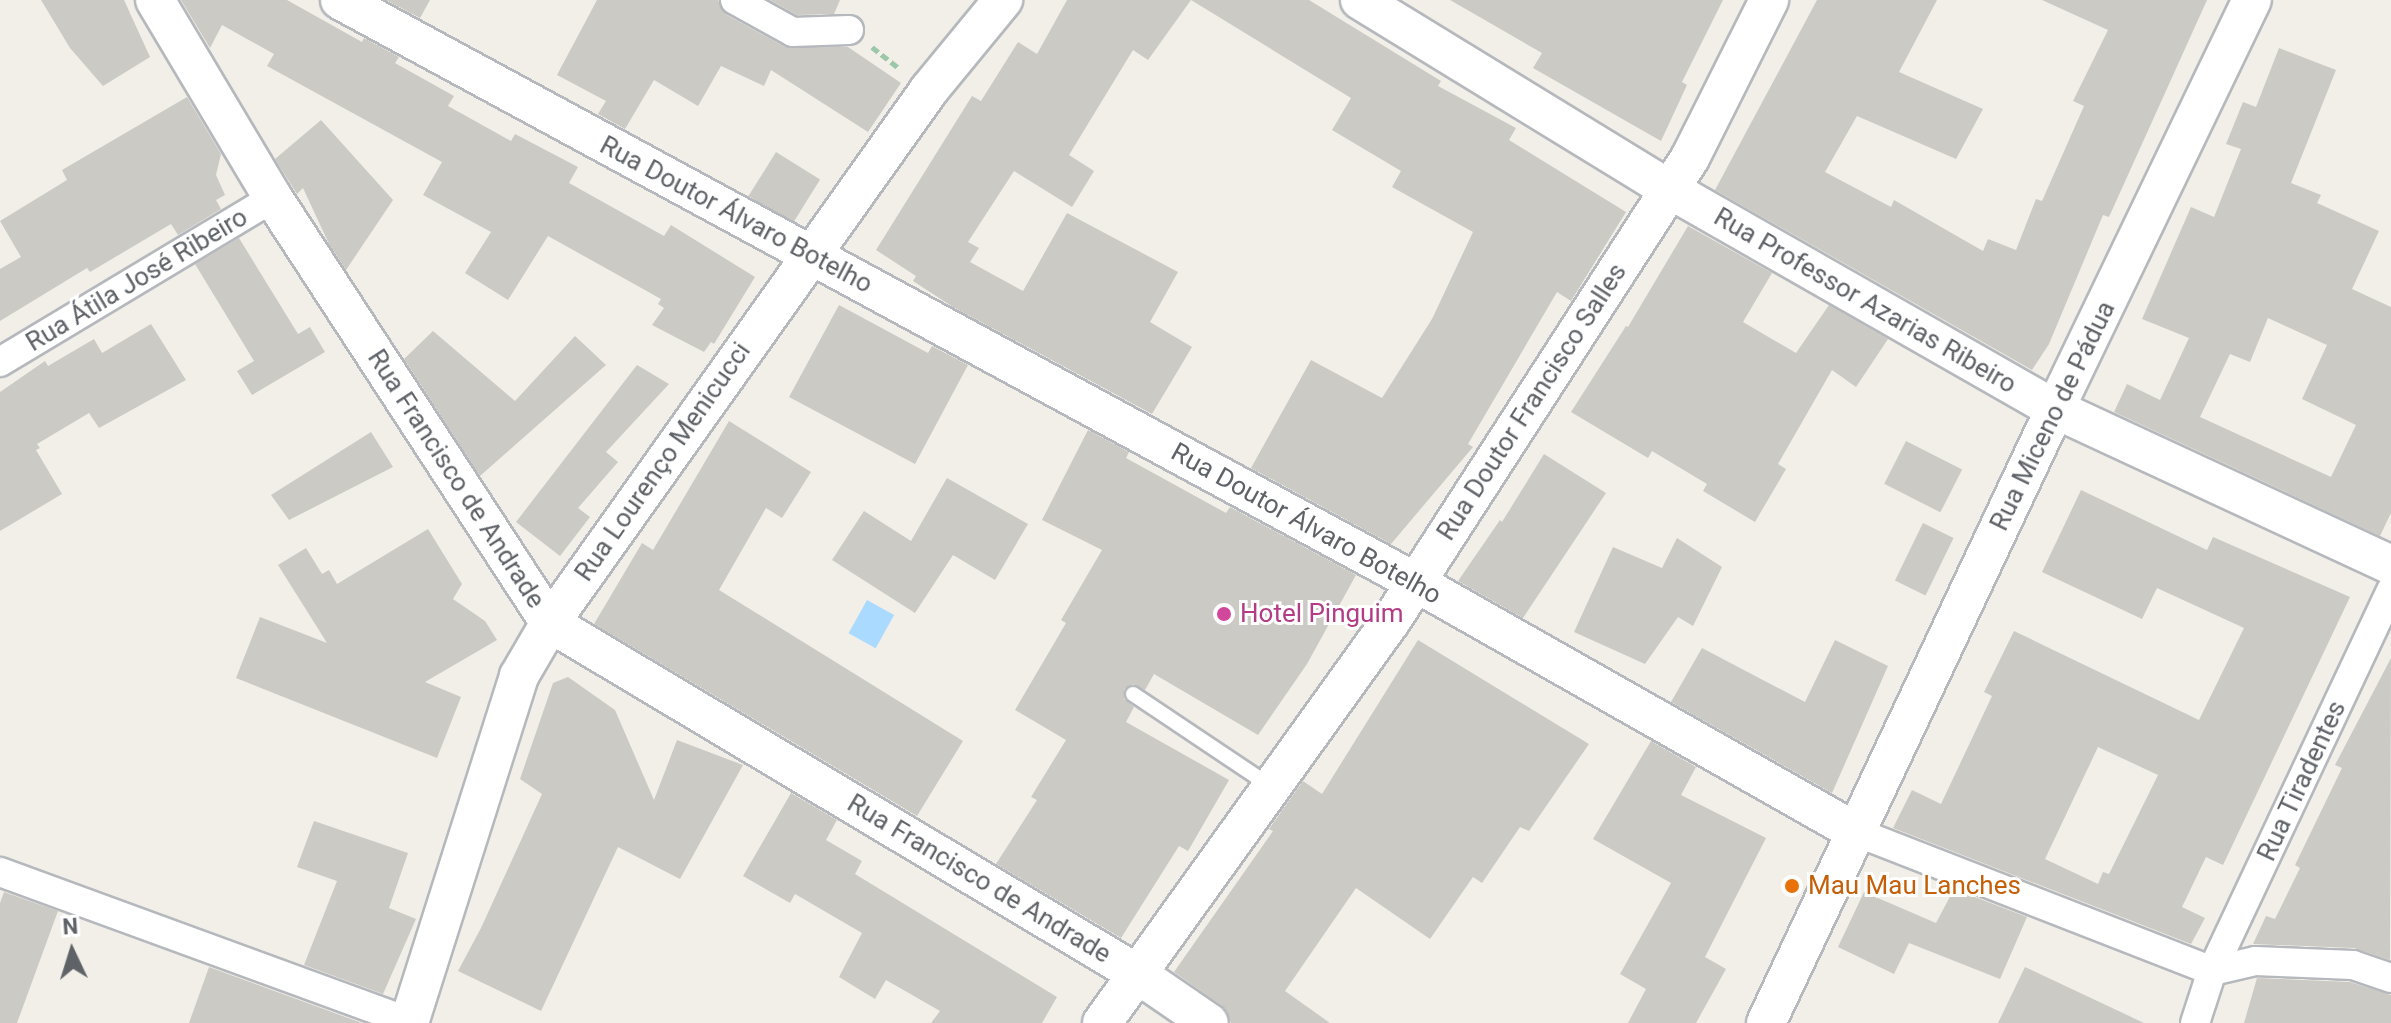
<!DOCTYPE html>
<meta charset="utf-8">
<style>
body{margin:0}
#map{position:relative;width:2391px;height:1023px;overflow:hidden;background:#f1efe8;font-family:Roboto,sans-serif}
div>[style]{position:absolute}
[style*='--x']{left:calc(var(--x)*1px);top:calc(var(--y)*1px);width:calc(var(--w)*1px);rotate:calc(var(--a)*1deg)}
.water>*{inset:0;background:#aadaff;transform-origin:0 0}
.building>*{inset:0;background:#cccac5;transform-origin:0 0}
.path>*{height:5px;margin-top:-2.5px;transform-origin:0;background:repeating-linear-gradient(90deg,#9cc7a9 0 8px,transparent 0 12px)}
.roads{filter:drop-shadow(2px 0 #b5b8bc) drop-shadow(-2px 0 #b5b8bc) drop-shadow(0 2px #b5b8bc) drop-shadow(0 -2px #b5b8bc)}
.service>*{height:14px;margin:-7px;padding:0 7px;transform-origin:7px;border-radius:7px;background:#fff}
.minor>*{height:28px;margin:-14px;padding:0 14px;transform-origin:14px;border-radius:14px;background:#fff}
.secondary>*{height:38px;margin:-19px;padding:0 19px;transform-origin:19px;border-radius:19px;background:#fff}
.dots>*{width:22px;height:22px;translate:-50% -50%;box-sizing:border-box;border:4px solid #fff;border-radius:50%}
span{translate:-50% -50%;white-space:nowrap;text-align:center;line-height:1.15;-webkit-text-stroke:6px #fff;paint-order:stroke}
.street-label{font-size:26px;color:#5f6368}
.hotel-label{font-size:26px;color:#b23c85}
.left{translate:0 -50%;text-align:left}
.food-label{font-size:26px;color:#c56008}
.north{position:absolute;left:32px;top:911px;width:80px;height:80px;-webkit-text-stroke:6px #fff;paint-order:stroke;rotate:356deg;font-size:22px;font-weight:700;line-height:32px;text-align:center;color:#5f6368}
.north::after{content:'';display:block;margin:auto;width:28px;height:36px;background:#5f6368;clip-path:polygon(50% 0,100% 100%,50% 72%,0 100%)}
</style>
<div id="map">
<div class="water">
<div style="left:867px;top:600px;width:31px;height:38px;rotate:29deg"></div>
</div>
<div class="building">
<div style="clip-path:polygon(41px 0,124px 0,150px 57px,103px 86px,70px 48px)"></div>
<div style="clip-path:polygon(181px 0,287px 0,362px 42px,364px 38px,399px 57px,395px 63px,454px 96px,448px 106px,511px 141px,515px 134px,578px 167px,569px 183px,664px 236px,671px 225px,755px 277px,714px 344px,711px 342px,704px 352px,652px 325px,664px 308px,658px 304px,661px 299px,548px 236px,508px 300px,465px 273px,491px 232px,423px 195px,442px 162px,267px 66px,274px 54px,222px 25px,210px 48px)"></div>
<div style="clip-path:polygon(386px 0,430px 0,420px 18px)"></div>
<div style="clip-path:polygon(597px 0,718px 0,727px 15px,785px 47px,848px 47px,901px 83px,868px 132px,771px 70px,764px 86px,721px 66px,698px 106px,654px 80px,625px 129px,598px 114px,606px 101px,557px 75px)"></div>
<div style="clip-path:polygon(770px 0,840px 0,834px 14px,797px 15px)"></div>
<div style="clip-path:polygon(1067px 0,1309px 0,1441px 81px,1438px 86px,1516px 128px,1509px 140px,1626px 212px,1571px 301px,1557px 292px,1468px 444px,1473px 447px,1391px 544px,1251px 468px,1311px 360px,1382px 398px,1432px 319px,1473px 232px,1392px 187px,1401px 171px,1332px 130px,1351px 98px,1191px 0,1148px 60px,1133px 50px,1069px 155px,1094px 171px,1072px 207px,1014px 171px,968px 242px,979px 248px,970px 262px,1023px 291px,1067px 213px,1178px 272px,1150px 322px,1192px 347px,1152px 414px,953px 307px,913px 281px,916px 276px,876px 250px,972px 96px,981px 101px,1018px 42px,1037px 54px)"></div>
<div style="clip-path:polygon(1450px 0,1723px 0,1682px 82px,1687px 85px,1661px 141px,1533px 68px,1542px 53px)"></div>
<div style="clip-path:polygon(1817px 0,1937px 0,1899px 72px,1983px 109px,1956px 159px,1857px 116px,1825px 172px,1891px 207px,1894px 200px,1983px 251px,1988px 239px,2016px 250px,2036px 199px,2042px 201px,2084px 106px,2073px 101px,2108px 30px,2042px 0,2207px 0,2109px 217px,2103px 215px,2049px 344px,2032px 370px,1715px 190px)"></div>
<div style="clip-path:polygon(evenodd,2279px 48px,2336px 70px,2291px 183px,2321px 195px,2317px 203px,2379px 231px,2352px 289px,2391px 307px,2391px 513px,2380px 536px,2114px 412px,2127px 384px,2160px 400px,2189px 338px,2142px 319px,2191px 207px,2214px 217px,2241px 149px,2226px 144px,2243px 102px,2256px 107px,2279px 48px,2268px 318px,2327px 345px,2302px 399px,2356px 425px,2331px 477px,2200px 417px,2230px 354px,2250px 362px,2268px 318px)"></div>
<div style="clip-path:polygon(187px 97px,221px 154px,216px 175px,225px 195px,216px 200px,221px 209px,178px 235px,171px 224px,90px 272px,87px 268px,0 321px,0 269px,21px 257px,0 221px,67px 180px,62px 170px)"></div>
<div style="clip-path:polygon(321px 120px,393px 200px,346px 270px,329px 244px,303px 188px,297px 194px,275px 159px)"></div>
<div style="left:776px;top:152px;width:52px;height:52px;rotate:32deg"></div>
<div style="clip-path:polygon(1688px 226px,1772px 273px,1743px 322px,1796px 353px,1829px 305px,1888px 339px,1856px 387px,1832px 370px,1778px 464px,1786px 469px,1755px 522px,1703px 491px,1707px 484px,1652px 451px,1648px 458px,1571px 412px,1626px 326px,1628px 327px)"></div>
<div style="clip-path:polygon(239px 238px,298px 334px,310px 327px,325px 352px,252px 395px,237px 371px,254px 361px,195px 264px)"></div>
<div style="clip-path:polygon(839px 305px,928px 353px,932px 346px,968px 365px,915px 464px,789px 397px)"></div>
<div style="clip-path:polygon(151px 324px,186px 380px,99px 428px,89px 413px,37px 444px,40px 448px,36px 450px,62px 494px,0 531px,0 392px,45px 361px,48px 366px,94px 339px,102px 353px)"></div>
<div style="clip-path:polygon(433px 331px,515px 401px,575px 336px,606px 365px,480px 476px,404px 359px)"></div>
<div style="clip-path:polygon(637px 365px,669px 384px,606px 452px,618px 462px,578px 508px,590px 517px,560px 556px,516px 522px)"></div>
<div style="clip-path:polygon(729px 421px,811px 472px,782px 518px,766px 508px,719px 590px,963px 741px,917px 816px,594px 624px,642px 543px,653px 550px)"></div>
<div style="clip-path:polygon(1088px 430px,1129px 452px,1126px 458px,1226px 513px,1230px 507px,1356px 575px,1307px 664px,1258px 735px,1154px 674px,1145px 690px,1133px 684px,1124px 689px,1124px 699px,1134px 707px,1126px 722px,1229px 780px,1188px 851px,1179px 846px,1121px 938px,996px 864px,1037px 800px,1031px 797px,1066px 740px,1015px 710px,1066px 623px,1061px 620px,1102px 550px,1042px 520px)"></div>
<div style="clip-path:polygon(371px 432px,393px 467px,289px 520px,271px 495px)"></div>
<div style="left:1906px;top:441px;width:63px;height:48px;rotate:27deg"></div>
<div style="clip-path:polygon(1544px 454px,1606px 493px,1523px 618px,1458px 581px,1500px 520px,1502px 522px)"></div>
<div style="clip-path:polygon(947px 478px,1028px 524px,995px 580px,953px 555px,915px 613px,832px 560px,864px 511px,911px 541px)"></div>
<div style="clip-path:polygon(evenodd,2081px 490px,2207px 550px,2213px 537px,2350px 597px,2223px 865px,2206px 857px,2182px 907px,2205px 918px,2191px 944px,1893px 828px,1912px 790px,1941px 804px,1992px 696px,1984px 692px,2014px 631px,2199px 720px,2244px 628px,2157px 588px,2142px 619px,2042px 572px,2081px 490px,2098px 747px,2158px 775px,2109px 874px,2103px 872px,2098px 884px,2045px 859px,2098px 747px)"></div>
<div style="left:1923px;top:523px;width:34px;height:64px;rotate:26deg"></div>
<div style="clip-path:polygon(428px 529px,462px 584px,453px 599px,485px 621px,497px 640px,425px 682px,461px 697px,437px 758px,236px 678px,260px 617px,327px 643px,278px 565px,306px 548px,322px 574px,329px 570px,337px 584px)"></div>
<div style="clip-path:polygon(1677px 538px,1722px 567px,1693px 626px,1678px 617px,1645px 664px,1574px 632px,1613px 547px,1662px 568px)"></div>
<div style="clip-path:polygon(1418px 640px,1589px 744px,1529px 831px,1520px 827px,1482px 883px,1473px 877px,1430px 939px,1356px 888px,1285px 991px,1330px 1023px,1231px 1023px,1221px 1005px,1174px 972px,1273px 831px,1269px 829px,1303px 781px,1322px 794px)"></div>
<div style="clip-path:polygon(1835px 640px,1888px 666px,1832px 793px,1671px 702px,1702px 648px,1805px 702px)"></div>
<div style="clip-path:polygon(2391px 658px,2390px 960px,2354px 948px,2253px 944px,2266px 916px,2275px 919px,2300px 868px,2295px 865px,2342px 768px,2335px 765px)"></div>
<div style="clip-path:polygon(568px 677px,615px 710px,654px 800px,677px 740px,743px 765px,680px 879px,618px 847px,541px 1011px,458px 971px,481px 928px,542px 794px,520px 779px,553px 683px)"></div>
<div style="clip-path:polygon(1651px 741px,1696px 767px,1681px 795px,1766px 838px,1705px 957px,1726px 969px,1696px 1023px,1628px 1023px,1646px 989px,1620px 974px,1671px 883px,1593px 839px)"></div>
<div style="clip-path:polygon(791px 793px,837px 820px,826px 840px,862px 861px,855px 874px,1057px 997px,1042px 1023px,931px 1023px,940px 1011px,886px 980px,875px 999px,839px 977px,862px 933px,795px 894px,790px 903px,743px 876px)"></div>
<div style="clip-path:polygon(314px 821px,408px 853px,389px 908px,416px 919px,383px 994px,304px 965px,337px 881px,297px 867px)"></div>
<div style="clip-path:polygon(1954px 889px,2027px 917px,2000px 979px,1909px 943px,1894px 974px,1838px 947px,1864px 892px,1936px 923px)"></div>
<div style="clip-path:polygon(4px 892px,58px 911px,17px 1023px,0 1023px,0 903px)"></div>
<div style="clip-path:polygon(209px 967px,362px 1023px,189px 1023px)"></div>
<div style="clip-path:polygon(2025px 967px,2144px 1023px,1998px 1023px)"></div>
<div style="clip-path:polygon(2257px 978px,2350px 982px,2391px 995px,2391px 1023px,2244px 1023px)"></div>
</div>
<div class="path">
<div style="--x:872;--y:47;--w:34;--a:38"></div>
</div>
<div class="roads">
<div class="service">
<div style="--x:1133;--y:694;--w:164;--a:33.8"></div>
</div>
<div class="minor">
<div style="--x:735;--y:0;--w:66;--a:28.9"></div>
<div style="--x:793;--y:32;--w:56;--a:-2"></div>
<div style="--x:0;--y:362;--w:318;--a:-31"></div>
<div style="--x:1856;--y:832;--w:382;--a:21.3"></div>
<div style="--x:2212;--y:971;--w:44;--a:-13.1"></div>
<div style="--x:2255;--y:961;--w:98;--a:2.3"></div>
<div style="--x:2353;--y:965;--w:40;--a:18.9"></div>
<div style="--x:0;--y:872;--w:436;--a:20.1"></div>
<div style="--x:2195;--y:1023;--w:55;--a:-71.9"></div>
<div style="--x:2212;--y:971;--w:421;--a:-64.8"></div>
</div>
<div class="secondary">
<div style="--x:155;--y:0;--w:230;--a:59.2"></div>
<div style="--x:273;--y:198;--w:507;--a:56.91"></div>
<div style="--x:550;--y:623;--w:683;--a:30.85"></div>
<div style="--x:1136;--y:973;--w:88;--a:34.4"></div>
<div style="--x:340;--y:0;--w:1222;--a:28.43"></div>
<div style="--x:1415;--y:582;--w:507;--a:29.55"></div>
<div style="--x:1360;--y:0;--w:362;--a:31.5"></div>
<div style="--x:1669;--y:189;--w:444;--a:29.7"></div>
<div style="--x:2055;--y:409;--w:370;--a:24.9"></div>
<div style="--x:409;--y:1023;--w:364;--a:-72.4"></div>
<div style="--x:519;--y:676;--w:61;--a:-59.7"></div>
<div style="--x:550;--y:623;--w:654;--a:-54.58"></div>
<div style="--x:929;--y:90;--w:117;--a:-50.6"></div>
<div style="--x:1102;--y:1023;--w:495;--a:-54.3"></div>
<div style="--x:1391;--y:621;--w:551;--a:-57.15"></div>
<div style="--x:1690;--y:158;--w:177;--a:-63.4"></div>
<div style="--x:1766;--y:1023;--w:679;--a:-64.79"></div>
<div style="--x:2055;--y:409;--w:454;--a:-64.3"></div>
</div>
</div>
<div class="dots">
<div style="left:1224px;top:614px;background:#d1479c"></div>
<div style="left:1792px;top:886px;background:#e8710a"></div>
</div>
<div class="street-label">
<span style="left:736px;top:215px;rotate:28deg">Rua Doutor Álvaro Botelho</span>
<span style="left:137px;top:280px;rotate:-31deg">Rua Átila José Ribeiro</span>
<span style="left:1865px;top:301px;rotate:30deg">Rua Professor Azarias Ribeiro</span>
<span style="left:1532px;top:402px;rotate:-57deg">Rua Doutor Francisco Salles</span>
<span style="left:2053px;top:416px;rotate:-64deg">Rua Miceno de Pádua</span>
<span style="left:663px;top:462px;rotate:-55deg">Rua Lourenço Menicucci</span>
<span style="left:456px;top:479px;rotate:57deg">Rua Francisco de Andrade</span>
<span style="left:1306px;top:524px;rotate:29deg">Rua Doutor Álvaro Botelho</span>
<span style="left:2302px;top:781px;rotate:-65deg">Rua Tiradentes</span>
<span style="left:979px;top:879px;rotate:31deg">Rua Francisco de Andrade</span>
</div>
<div class="hotel-label">
<span class="left" style="left:1240px;top:614px">Hotel Pinguim</span>
</div>
<div class="food-label">
<span class="left" style="left:1808px;top:886px">Mau Mau Lanches</span>
</div>
<div class="north">N</div>
</div>
